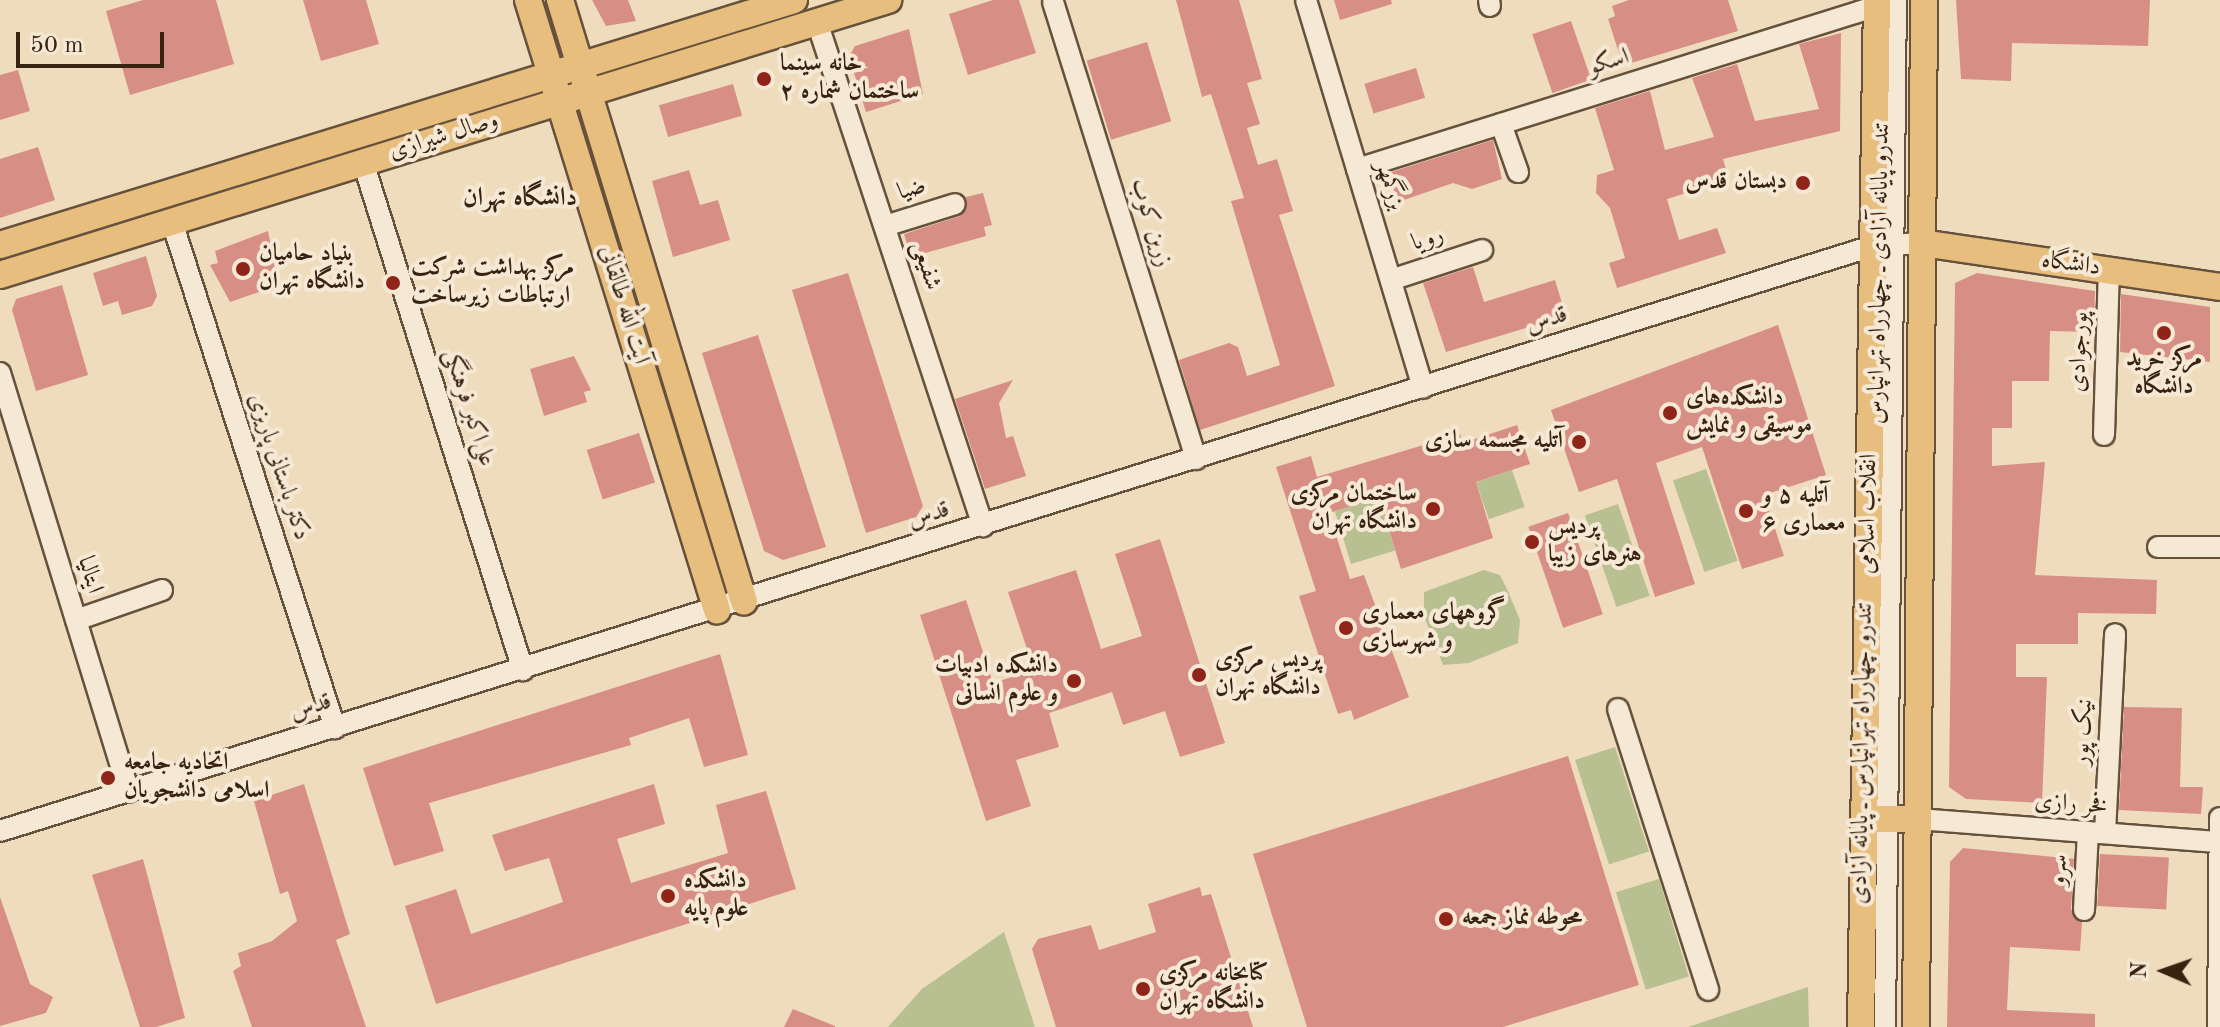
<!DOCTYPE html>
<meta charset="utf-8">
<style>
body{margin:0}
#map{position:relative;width:2220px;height:1027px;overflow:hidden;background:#efdcbd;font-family:"Old Standard TT",Amiri,serif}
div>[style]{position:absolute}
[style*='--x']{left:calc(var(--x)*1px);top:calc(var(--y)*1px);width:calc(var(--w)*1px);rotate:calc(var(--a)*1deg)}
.green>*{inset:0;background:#b8c092;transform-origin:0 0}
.building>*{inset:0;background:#d78f85;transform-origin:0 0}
.roads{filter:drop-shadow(2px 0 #66513c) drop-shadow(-2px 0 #66513c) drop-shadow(0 2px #66513c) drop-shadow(0 -2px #66513c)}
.minor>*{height:20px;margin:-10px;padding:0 10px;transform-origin:10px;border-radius:10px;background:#f5e8d4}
.major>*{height:26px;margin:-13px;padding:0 13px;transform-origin:13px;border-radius:13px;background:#e8be7e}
.dots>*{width:22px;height:22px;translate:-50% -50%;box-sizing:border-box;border:4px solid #f5e8d4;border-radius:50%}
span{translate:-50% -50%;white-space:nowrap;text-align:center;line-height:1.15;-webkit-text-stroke:8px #f5e8d4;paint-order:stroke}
.street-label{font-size:24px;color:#382311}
.poi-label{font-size:24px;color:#382311;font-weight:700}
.left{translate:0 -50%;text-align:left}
.right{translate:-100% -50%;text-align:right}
.neighbourhood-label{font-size:26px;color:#382311;font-weight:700}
.north{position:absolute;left:2124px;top:931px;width:80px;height:80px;-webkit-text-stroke:6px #f5e8d4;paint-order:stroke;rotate:272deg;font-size:22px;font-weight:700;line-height:32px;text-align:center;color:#382311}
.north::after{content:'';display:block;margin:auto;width:28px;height:36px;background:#382311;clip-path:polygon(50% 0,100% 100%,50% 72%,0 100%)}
.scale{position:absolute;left:16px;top:32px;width:148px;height:36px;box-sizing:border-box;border:4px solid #382311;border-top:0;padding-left:10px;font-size:24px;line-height:28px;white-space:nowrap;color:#382311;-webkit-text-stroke:6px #f5e8d4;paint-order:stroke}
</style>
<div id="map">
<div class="green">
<div style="left:1706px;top:469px;width:97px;height:35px;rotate:71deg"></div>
<div style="left:1512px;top:470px;width:39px;height:38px;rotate:71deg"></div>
<div style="left:1379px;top:498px;width:55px;height:46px;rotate:73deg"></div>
<div style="left:1618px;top:504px;width:97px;height:35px;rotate:71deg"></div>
<div style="clip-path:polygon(1484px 570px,1500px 575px,1507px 589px,1520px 620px,1518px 643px,1469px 663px,1443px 665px,1424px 616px,1424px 592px)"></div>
<div style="left:1615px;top:747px;width:110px;height:42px;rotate:72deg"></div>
<div style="left:1659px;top:879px;width:102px;height:45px;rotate:73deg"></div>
<div style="clip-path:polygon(1004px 932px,1035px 1027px,888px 1027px,922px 989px)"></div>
<div style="clip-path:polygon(1808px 987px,1809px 1027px,1688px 1027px)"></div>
</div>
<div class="building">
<div style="clip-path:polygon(143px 0,216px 0,234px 64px,130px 95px,106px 11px)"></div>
<div style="clip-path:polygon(303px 0,366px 0,379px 44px,321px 61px)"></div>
<div style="clip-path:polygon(592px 0,628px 0,636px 21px,606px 26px)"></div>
<div style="clip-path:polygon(993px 0,1019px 0,1036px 53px,968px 75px,949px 14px)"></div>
<div style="clip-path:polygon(1176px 0,1239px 0,1262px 79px,1247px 83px,1260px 124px,1247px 128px,1258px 165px,1277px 159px,1293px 211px,1279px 215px,1335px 386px,1200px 430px,1179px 360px,1229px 343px,1238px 347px,1247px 376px,1280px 365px,1231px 201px,1244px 198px,1211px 94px,1202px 97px)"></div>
<div style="clip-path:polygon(1334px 0,1391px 0,1392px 4px,1340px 20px)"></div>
<div style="clip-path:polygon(1629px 0,1728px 0,1738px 31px,1631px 63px,1628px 54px,1620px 56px,1608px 19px,1615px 16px,1612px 6px)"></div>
<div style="clip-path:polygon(1956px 0,2150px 0,2148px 46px,2012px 43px,2011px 81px,1961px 79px)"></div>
<div style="left:1571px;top:21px;width:62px;height:41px;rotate:71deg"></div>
<div style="clip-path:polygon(909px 29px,923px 94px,866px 112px,849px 57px,855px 46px)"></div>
<div style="clip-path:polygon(1841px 33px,1840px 131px,1723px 159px,1729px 180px,1667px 199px,1679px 240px,1717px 228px,1726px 253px,1617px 288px,1609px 263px,1625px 258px,1610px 208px,1596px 193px,1597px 175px,1614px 170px,1595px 108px,1650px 91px,1665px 150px,1714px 137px,1692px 78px,1737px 64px,1755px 121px,1819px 109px,1799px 44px)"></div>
<div style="left:1147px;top:42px;width:83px;height:63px;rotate:73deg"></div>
<div style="left:1416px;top:68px;width:31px;height:54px;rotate:73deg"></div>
<div style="clip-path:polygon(18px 70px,30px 111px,0 120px,0 75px)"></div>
<div style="left:733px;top:84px;width:33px;height:77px;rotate:74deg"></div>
<div style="clip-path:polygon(1493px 140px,1502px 179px,1472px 189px,1453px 183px,1398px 202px,1388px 173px)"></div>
<div style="clip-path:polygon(38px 147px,55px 200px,0 218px,0 159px)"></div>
<div style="clip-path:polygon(689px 170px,700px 205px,718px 200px,730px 240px,673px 257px,652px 181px)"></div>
<div style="clip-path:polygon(983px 193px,992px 225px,984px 227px,986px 236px,911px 257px,904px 234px,960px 216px,966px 197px)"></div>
<div style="clip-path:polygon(268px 231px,276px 274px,261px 279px,265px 290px,230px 302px,210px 265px,218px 263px,215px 251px)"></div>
<div style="clip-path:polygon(146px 256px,157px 296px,152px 306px,122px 315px,118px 301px,103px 306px,93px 273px)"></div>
<div style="clip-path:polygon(1473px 267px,1484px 302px,1555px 280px,1566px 316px,1446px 352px,1423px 283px)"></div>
<div style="clip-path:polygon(848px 273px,923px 506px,916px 517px,866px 533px,792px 290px)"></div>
<div style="clip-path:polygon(1977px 273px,2095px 291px,2094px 332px,2050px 331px,2049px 381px,2012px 381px,2012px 428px,1992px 428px,1992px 466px,2045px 462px,2035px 575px,2157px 580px,2156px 614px,2078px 613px,2078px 644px,2016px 644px,2016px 677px,2047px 677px,2042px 803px,1966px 799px,1949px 787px,1955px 283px)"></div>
<div style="clip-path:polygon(62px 285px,88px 375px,36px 391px,12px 310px,16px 299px)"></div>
<div style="clip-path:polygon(2121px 294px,2210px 307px,2210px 362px,2120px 352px)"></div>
<div style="clip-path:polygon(1778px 325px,1826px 475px,1764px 495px,1784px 556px,1742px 569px,1702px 447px,1656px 463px,1695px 584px,1655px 597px,1617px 479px,1579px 492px,1551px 410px)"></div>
<div style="clip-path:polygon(758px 335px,826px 547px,783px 560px,764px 551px,702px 353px)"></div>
<div style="clip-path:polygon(574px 356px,591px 390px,584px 392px,587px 402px,544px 416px,530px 369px)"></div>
<div style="clip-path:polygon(1013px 380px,999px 403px,1006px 438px,1013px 436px,1026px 476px,985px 489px,955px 399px)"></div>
<div style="clip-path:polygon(1517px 425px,1530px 464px,1476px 482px,1493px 538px,1401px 569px,1379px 498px,1329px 513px,1350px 579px,1364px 575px,1409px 697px,1354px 720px,1351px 710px,1338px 714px,1299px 596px,1316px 591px,1276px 467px,1311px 456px,1317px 477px,1460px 434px,1463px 443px)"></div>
<div style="left:639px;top:433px;width:52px;height:55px;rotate:72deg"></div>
<div style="left:1568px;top:513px;width:107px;height:42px;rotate:71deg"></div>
<div style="clip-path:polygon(1160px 539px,1225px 743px,1180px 757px,1165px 711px,1123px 725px,1112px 692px,1049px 713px,1059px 747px,1016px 760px,1031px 806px,986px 821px,920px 615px,966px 600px,993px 683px,1034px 670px,1008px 592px,1076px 570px,1101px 649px,1142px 636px,1115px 554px)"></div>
<div style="clip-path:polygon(720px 654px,748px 755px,704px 767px,689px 718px,629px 738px,631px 745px,429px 803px,444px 851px,394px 866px,363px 768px)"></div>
<div style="clip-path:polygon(2124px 707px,2182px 708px,2180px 787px,2203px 787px,2201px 814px,2119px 810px)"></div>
<div style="clip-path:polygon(1568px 756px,1639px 985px,1503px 1027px,1307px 1027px,1253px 854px)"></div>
<div style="clip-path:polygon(304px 784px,350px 934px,336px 940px,366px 1027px,252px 1027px,233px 971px,241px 966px,238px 953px,272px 941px,297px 921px,288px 891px,280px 894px,254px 801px)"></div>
<div style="clip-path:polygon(654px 784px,665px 824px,617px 839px,631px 883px,728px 853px,716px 805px,766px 791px,796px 889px,436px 1004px,405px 906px,456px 889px,471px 934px,563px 902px,549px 858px,505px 871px,492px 835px)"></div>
<div style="clip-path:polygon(1963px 848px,2074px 859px,2071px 909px,2082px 923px,2080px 951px,2010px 947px,2007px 1010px,2095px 1014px,2095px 1027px,1947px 1027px,1950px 862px)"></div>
<div style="left:2100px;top:854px;width:69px;height:52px;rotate:3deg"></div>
<div style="clip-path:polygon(143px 859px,185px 1018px,156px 1027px,140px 1027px,92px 875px)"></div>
<div style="clip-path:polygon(1200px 887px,1202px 896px,1211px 894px,1253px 1027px,1056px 1027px,1032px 949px,1038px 939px,1091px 925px,1099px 950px,1156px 932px,1148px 904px)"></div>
<div style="clip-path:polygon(0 897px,30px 984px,53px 997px,46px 1013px,0 1026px)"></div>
<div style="clip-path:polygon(793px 1009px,835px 1026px,835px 1027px,784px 1027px)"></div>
</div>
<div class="roads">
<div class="minor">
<div style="--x:1306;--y:0;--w:405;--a:73.2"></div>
<div style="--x:1489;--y:0;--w:6;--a:81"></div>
<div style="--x:1053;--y:2;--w:479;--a:72.6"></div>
<div style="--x:817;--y:22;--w:531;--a:71.77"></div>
<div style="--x:1501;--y:124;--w:51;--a:70.5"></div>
<div style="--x:363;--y:162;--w:533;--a:72.52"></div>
<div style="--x:1357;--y:169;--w:545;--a:-17.4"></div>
<div style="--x:172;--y:222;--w:532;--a:72.14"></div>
<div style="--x:885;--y:226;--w:73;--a:-17.4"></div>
<div style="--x:1391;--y:280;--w:96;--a:-18.2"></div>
<div style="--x:0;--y:373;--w:438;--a:72.9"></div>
<div style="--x:2104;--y:435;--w:164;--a:-88.3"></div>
<div style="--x:2158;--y:547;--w:62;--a:0"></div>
<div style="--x:76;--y:620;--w:91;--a:-19.2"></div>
<div style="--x:1618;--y:709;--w:295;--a:72.2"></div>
<div style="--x:1918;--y:819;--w:303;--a:4.4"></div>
<div style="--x:0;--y:831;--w:1962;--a:-17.35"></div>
<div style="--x:1873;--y:246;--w:49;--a:-3.5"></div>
<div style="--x:2105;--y:833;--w:199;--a:-87.1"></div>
<div style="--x:2084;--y:910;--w:78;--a:-87.1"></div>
<div style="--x:1885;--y:1027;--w:1027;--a:-89.39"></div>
<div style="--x:2218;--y:1027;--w:209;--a:-89.5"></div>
</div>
<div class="major">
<div style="--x:528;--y:0;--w:639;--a:72.79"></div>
<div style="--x:560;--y:0;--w:629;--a:73"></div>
<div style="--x:1922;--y:243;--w:301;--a:8.4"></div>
<div style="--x:0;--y:245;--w:831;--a:-17.15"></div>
<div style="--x:0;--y:275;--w:930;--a:-17.21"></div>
<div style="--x:1864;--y:819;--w:54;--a:0"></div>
<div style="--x:1861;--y:1027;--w:1027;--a:-89.11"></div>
<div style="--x:1916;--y:1027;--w:1027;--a:-89.55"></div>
</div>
</div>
<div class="dots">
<div style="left:764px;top:79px;background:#8f2418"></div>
<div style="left:1803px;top:183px;background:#8f2418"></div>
<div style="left:243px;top:269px;background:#8f2418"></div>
<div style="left:393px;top:283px;background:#8f2418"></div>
<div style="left:2164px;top:333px;background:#8f2418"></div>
<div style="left:1670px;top:413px;background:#8f2418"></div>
<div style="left:1579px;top:442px;background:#8f2418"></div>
<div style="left:1433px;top:509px;background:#8f2418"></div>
<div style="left:1746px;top:511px;background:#8f2418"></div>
<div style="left:1532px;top:542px;background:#8f2418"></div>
<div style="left:1346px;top:628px;background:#8f2418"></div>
<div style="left:1199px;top:675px;background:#8f2418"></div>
<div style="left:1074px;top:681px;background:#8f2418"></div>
<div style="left:108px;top:778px;background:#8f2418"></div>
<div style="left:668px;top:896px;background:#8f2418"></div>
<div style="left:1446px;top:919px;background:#8f2418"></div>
<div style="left:1143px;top:989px;background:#8f2418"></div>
</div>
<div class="street-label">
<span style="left:1609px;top:63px;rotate:-17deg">اسکو</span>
<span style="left:444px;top:137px;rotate:-17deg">وصال شیرازی</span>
<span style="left:1389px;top:186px;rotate:73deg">بزرگمهر</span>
<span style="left:912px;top:190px;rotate:-18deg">ضیا</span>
<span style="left:1150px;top:223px;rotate:73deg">زرین کوب</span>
<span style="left:1428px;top:240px;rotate:-18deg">رویا</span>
<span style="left:2071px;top:265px;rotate:8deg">دانشگاه</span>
<span style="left:925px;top:266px;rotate:72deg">شفیعی</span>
<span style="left:1880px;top:273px;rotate:-89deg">تندرو پایانه آزادی ـ چهارراه تهرانپارس</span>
<span style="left:623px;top:305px;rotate:73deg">آیت الله طالقانی</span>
<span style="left:1547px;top:321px;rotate:-17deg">قدس</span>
<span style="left:2080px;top:352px;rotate:-88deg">پورجوادی</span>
<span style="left:468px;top:408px;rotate:72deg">علی‌اکبر فرهنگی</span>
<span style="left:278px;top:467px;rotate:72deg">دکتر باستانی پاریزی</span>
<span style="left:1869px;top:514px;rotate:-89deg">انقلاب اسلامی</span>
<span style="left:929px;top:516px;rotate:-17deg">قدس</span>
<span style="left:89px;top:575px;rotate:73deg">ایتالیا</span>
<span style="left:311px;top:708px;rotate:-17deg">قدس</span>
<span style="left:2084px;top:732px;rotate:-87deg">نیک پور</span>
<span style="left:1863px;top:753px;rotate:-89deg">تندرو چهارراه تهرانپارس ـ پایانه آزادی</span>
<span style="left:2071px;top:805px;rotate:4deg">فخر رازی</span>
<span style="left:2060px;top:870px;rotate:-87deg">سرو</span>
</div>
<div class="poi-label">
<span class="left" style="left:780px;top:79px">خانه سینما<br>ساختمان شماره ۲</span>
<span class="right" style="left:1787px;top:183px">دبستان قدس</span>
<span class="left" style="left:259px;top:269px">بنیاد حامیان<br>دانشگاه تهران</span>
<span class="left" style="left:411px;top:283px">مرکز بهداشت شرکت<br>ارتباطات زیرساخت</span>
<span style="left:2164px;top:374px">مرکز خرید<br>دانشگاه</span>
<span class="left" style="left:1686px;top:413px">دانشکده‌های<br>موسیقی و نمایش</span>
<span class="right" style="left:1563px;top:442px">آتلیه مجسمه سازی</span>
<span class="right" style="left:1417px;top:509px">ساختمان مرکزی<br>دانشگاه تهران</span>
<span class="left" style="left:1762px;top:511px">آتلیه ۵ و<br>۶ معماری</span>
<span class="left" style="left:1548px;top:542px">پردیس<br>هنرهای زیبا</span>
<span class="left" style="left:1362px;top:628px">گروههای معماری<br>و شهرسازی</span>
<span class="left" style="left:1215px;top:675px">پردیس مرکزی<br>دانشگاه‌ تهران</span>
<span class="right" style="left:1058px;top:681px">دانشکده ادبیات<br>و علوم انسانی</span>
<span class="left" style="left:124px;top:778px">اتحادیه جامعه<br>اسلامی دانشجویان</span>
<span class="left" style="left:684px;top:896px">دانشکده<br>علوم پایه</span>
<span class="left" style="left:1462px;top:919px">محوطه نماز جمعه</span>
<span class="left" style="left:1159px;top:989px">کتابخانه مرکزی<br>دانشگاه تهران</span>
</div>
<div class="neighbourhood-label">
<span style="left:520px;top:199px">دانشگاه تهران</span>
</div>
<div class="north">N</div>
<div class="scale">50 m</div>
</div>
